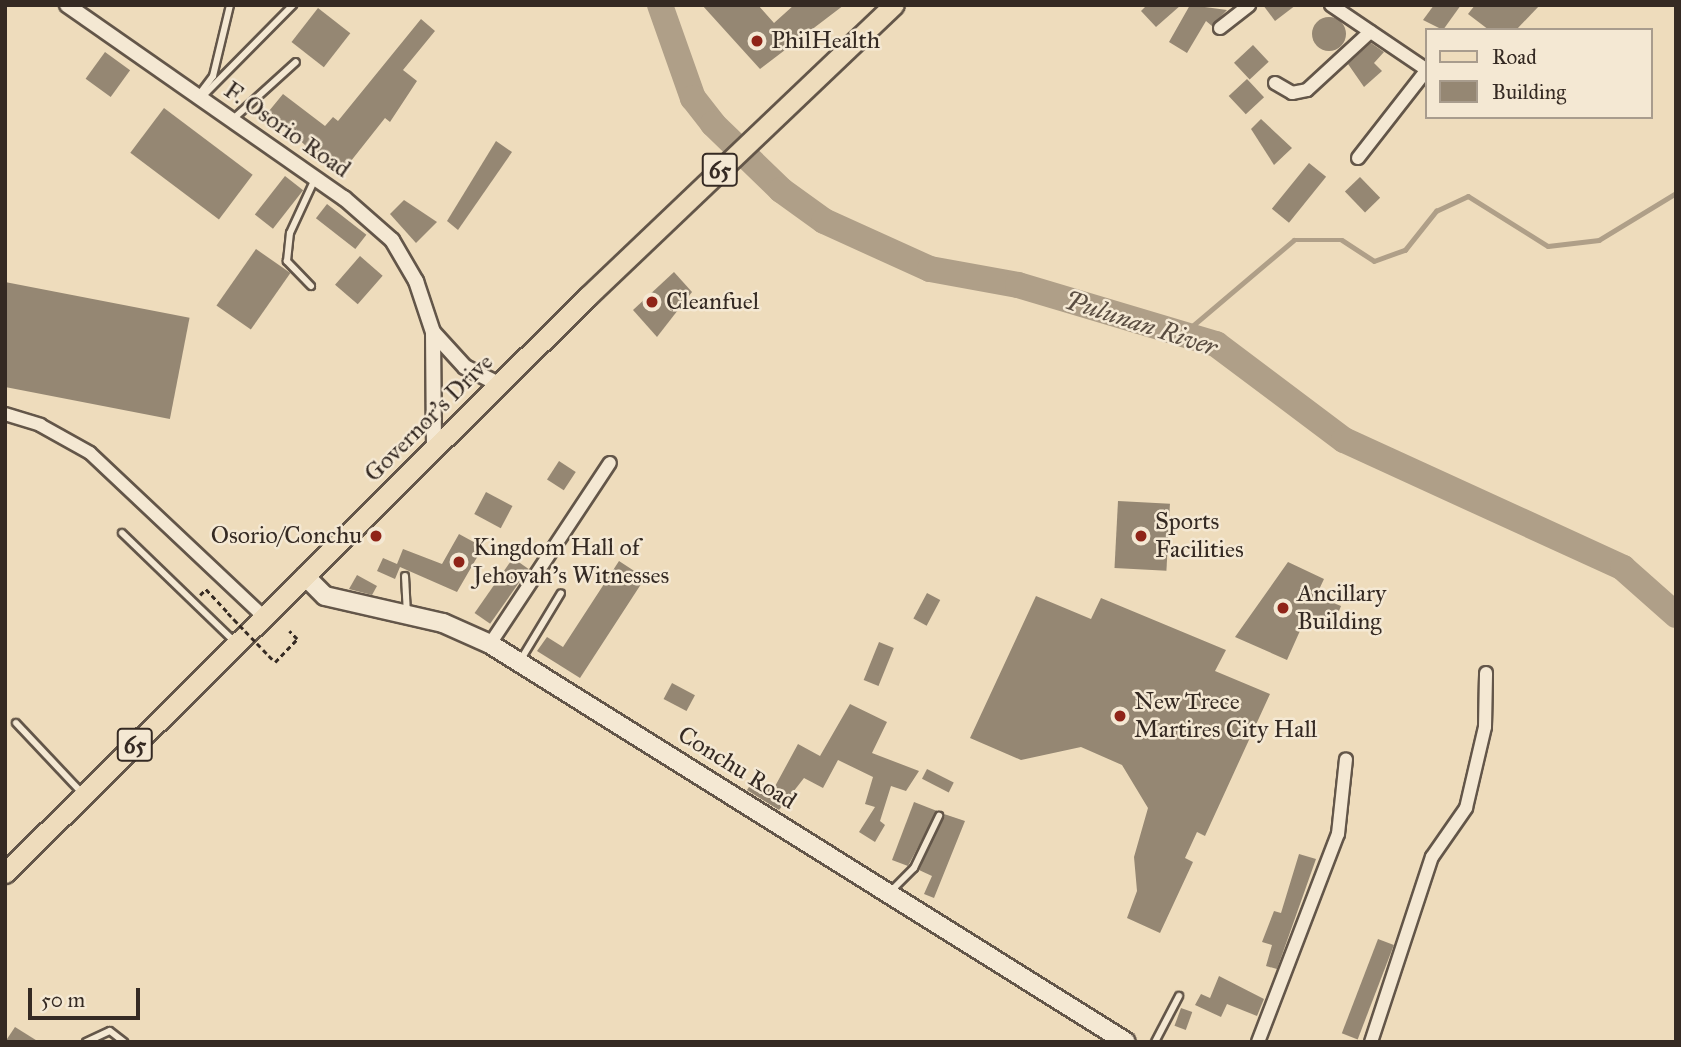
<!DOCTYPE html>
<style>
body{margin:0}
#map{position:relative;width:1681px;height:1047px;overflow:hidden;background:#eedcbc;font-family:"IM FELL Great Primer",serif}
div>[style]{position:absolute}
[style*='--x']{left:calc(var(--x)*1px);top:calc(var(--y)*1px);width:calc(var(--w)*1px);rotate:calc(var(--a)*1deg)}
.stream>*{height:4.5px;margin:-2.25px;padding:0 2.25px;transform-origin:2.25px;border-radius:2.25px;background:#af9f88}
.river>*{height:26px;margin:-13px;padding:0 13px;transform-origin:13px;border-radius:13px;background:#af9f88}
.building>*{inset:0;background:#958773;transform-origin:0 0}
.round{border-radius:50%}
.path>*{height:2.5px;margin-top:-1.25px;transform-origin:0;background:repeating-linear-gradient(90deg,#352a23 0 5px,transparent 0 8.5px)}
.roads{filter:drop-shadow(2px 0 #635649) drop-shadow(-2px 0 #635649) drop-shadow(0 2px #635649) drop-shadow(0 -2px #635649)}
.service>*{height:6px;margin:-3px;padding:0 3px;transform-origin:3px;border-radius:3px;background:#f4e8d3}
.minor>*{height:12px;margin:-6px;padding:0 6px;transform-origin:6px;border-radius:6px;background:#f4e8d3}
.tertiary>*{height:14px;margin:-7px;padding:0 7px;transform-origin:7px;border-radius:7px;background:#f4e8d3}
.secondary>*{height:18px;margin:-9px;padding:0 9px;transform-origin:9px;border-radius:9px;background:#f4e8d3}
.primary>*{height:19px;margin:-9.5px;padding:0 9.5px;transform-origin:9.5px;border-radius:9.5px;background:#eedcbc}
.path-bridge>*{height:2.5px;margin-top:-1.25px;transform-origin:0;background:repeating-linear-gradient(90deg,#352a23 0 5px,transparent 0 8.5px)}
.dots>*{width:19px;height:19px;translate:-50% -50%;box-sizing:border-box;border:4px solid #f4e8d3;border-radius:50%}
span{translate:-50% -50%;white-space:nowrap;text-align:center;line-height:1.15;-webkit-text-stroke:5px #f4e8d3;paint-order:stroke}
.shield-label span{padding:2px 5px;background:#f4e8d3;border:2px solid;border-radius:5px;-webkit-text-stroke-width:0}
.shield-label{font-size:23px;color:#352a23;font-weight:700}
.poi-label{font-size:24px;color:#352a23}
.left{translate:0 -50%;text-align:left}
.right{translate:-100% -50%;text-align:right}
.street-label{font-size:24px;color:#352a23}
.water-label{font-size:26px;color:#5a4d41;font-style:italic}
.frame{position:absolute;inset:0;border:7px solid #352a23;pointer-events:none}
.legend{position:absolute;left:1425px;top:28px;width:228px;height:91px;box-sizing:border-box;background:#f4e8d3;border:2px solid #a89c8d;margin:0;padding:9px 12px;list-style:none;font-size:21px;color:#352a23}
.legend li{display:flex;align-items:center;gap:14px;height:35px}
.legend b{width:35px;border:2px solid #a89c8d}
.scale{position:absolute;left:28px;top:988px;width:112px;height:32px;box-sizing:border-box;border:4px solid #352a23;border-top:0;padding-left:9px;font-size:21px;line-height:24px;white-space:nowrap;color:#352a23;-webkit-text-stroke:5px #f4e8d3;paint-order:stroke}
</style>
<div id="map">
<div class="stream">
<div style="--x:1183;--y:334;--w:145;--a:-40.3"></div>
<div style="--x:1294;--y:240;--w:48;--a:0"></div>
<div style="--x:1342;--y:240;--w:38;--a:33"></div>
<div style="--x:1374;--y:261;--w:33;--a:-20"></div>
<div style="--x:1405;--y:250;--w:50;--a:-51.5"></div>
<div style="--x:1436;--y:211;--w:35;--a:-25"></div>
<div style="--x:1468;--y:196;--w:94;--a:32"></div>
<div style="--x:1548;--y:246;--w:51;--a:-6.7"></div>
<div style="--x:1599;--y:240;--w:90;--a:-31.4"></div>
</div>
<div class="river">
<div style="--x:660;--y:5;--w:99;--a:70.5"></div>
<div style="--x:693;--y:98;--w:33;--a:52"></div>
<div style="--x:713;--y:124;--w:95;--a:44.1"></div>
<div style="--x:781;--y:190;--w:53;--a:35.8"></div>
<div style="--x:824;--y:221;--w:116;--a:24.4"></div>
<div style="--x:930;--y:269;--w:89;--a:10.3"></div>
<div style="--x:1018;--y:285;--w:207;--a:16.6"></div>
<div style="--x:1216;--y:344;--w:160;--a:36.9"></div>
<div style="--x:1344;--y:440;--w:307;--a:24.6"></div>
<div style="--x:1623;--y:568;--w:71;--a:41.6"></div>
</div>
<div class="building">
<div style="clip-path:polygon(702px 5px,758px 5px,774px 23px,794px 5px,844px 5px,760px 69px)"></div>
<div style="clip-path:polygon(1147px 5px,1181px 5px,1156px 27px,1141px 11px)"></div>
<div style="clip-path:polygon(1190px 5px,1227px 10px,1212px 26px,1206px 21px,1187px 53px,1169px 42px)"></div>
<div style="clip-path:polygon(1263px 5px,1296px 5px,1275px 21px)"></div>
<div style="clip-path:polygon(1434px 5px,1461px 5px,1443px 30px,1423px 20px)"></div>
<div style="clip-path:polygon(1475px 5px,1540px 5px,1516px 30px,1489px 30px,1468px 14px)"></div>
<div style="left:318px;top:8px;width:41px;height:43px;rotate:38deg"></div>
<div class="round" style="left:1312px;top:17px;width:34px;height:34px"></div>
<div style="clip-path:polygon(421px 19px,435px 31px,403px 70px,417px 81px,390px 122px,385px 118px,347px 166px,307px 147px,269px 111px,283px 94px,325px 126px,333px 117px,338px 121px)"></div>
<div style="clip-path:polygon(1371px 43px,1384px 52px,1374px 63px,1382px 71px,1364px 87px,1348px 64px)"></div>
<div style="left:1253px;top:45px;width:23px;height:26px;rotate:47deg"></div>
<div style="left:105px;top:52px;width:31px;height:33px;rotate:36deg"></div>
<div style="left:1247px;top:79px;width:25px;height:25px;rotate:47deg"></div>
<div style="left:164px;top:108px;width:111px;height:56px;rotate:37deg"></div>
<div style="clip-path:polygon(1261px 119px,1292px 148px,1274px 165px,1251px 129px)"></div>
<div style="clip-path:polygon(496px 141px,512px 152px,458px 230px,447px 221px)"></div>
<div style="left:1309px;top:163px;width:22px;height:59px;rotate:39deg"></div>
<div style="left:285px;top:176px;width:23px;height:49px;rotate:38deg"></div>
<div style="left:1360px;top:177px;width:29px;height:21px;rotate:46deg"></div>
<div style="clip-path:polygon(404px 200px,437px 222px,416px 243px,390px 214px)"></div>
<div style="left:327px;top:204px;width:50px;height:18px;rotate:38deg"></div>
<div style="left:256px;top:249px;width:42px;height:69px;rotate:35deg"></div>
<div style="left:360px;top:256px;width:30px;height:38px;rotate:41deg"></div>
<div style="clip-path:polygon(674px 272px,692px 292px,657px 337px,633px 310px)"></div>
<div style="left:5px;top:282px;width:188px;height:103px;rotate:11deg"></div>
<div style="left:559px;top:461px;width:20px;height:22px;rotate:33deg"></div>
<div style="left:486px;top:492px;width:30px;height:25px;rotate:28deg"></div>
<div style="left:1118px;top:501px;width:52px;height:67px;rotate:3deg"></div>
<div style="clip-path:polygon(459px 534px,483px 547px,457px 592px,400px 567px,395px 579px,377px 571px,383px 558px,397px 564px,403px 549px,442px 564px)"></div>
<div style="left:513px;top:558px;width:19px;height:67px;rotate:35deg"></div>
<div style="clip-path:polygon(619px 561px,645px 578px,580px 678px,537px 651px,547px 637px,563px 647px)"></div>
<div style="clip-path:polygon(1288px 562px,1324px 579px,1316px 596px,1341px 606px,1333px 626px,1307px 615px,1287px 660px,1235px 637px)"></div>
<div style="clip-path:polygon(357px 575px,377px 586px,372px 595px,349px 589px)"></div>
<div style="left:927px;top:593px;width:15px;height:29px;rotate:28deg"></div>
<div style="clip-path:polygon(1036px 596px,1091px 619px,1101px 598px,1226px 650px,1215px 671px,1270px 694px,1205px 836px,1197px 832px,1185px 858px,1193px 862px,1160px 933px,1127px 918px,1137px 891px,1134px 857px,1148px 808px,1122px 765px,1081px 747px,1021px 760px,970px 738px)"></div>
<div style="left:879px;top:642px;width:16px;height:41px;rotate:22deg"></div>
<div style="left:672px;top:683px;width:26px;height:18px;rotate:28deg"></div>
<div style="clip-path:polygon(850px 704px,887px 722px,872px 753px,919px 771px,906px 791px,891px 786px,880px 821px,885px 825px,875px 842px,859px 832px,875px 807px,865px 804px,873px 777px,838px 760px,823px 788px,804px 778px,779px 810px,747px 790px,755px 778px,773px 790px,798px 744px,820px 756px)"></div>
<div style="left:927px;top:769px;width:30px;height:11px;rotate:27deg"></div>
<div style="clip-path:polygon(914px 802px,937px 811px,908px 866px,892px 860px)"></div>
<div style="clip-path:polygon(944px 814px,965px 821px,934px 898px,924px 894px,932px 876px,919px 870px)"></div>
<div style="clip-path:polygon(1299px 854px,1316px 859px,1277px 969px,1266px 966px,1272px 945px,1262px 942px,1274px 911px,1281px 913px)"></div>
<div style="left:1378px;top:939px;width:17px;height:101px;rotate:21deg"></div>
<div style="clip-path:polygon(1219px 976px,1264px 999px,1257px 1016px,1227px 1004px,1221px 1017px,1195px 1005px,1201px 994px,1210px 998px)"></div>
<div style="left:1181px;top:1008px;width:12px;height:19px;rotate:20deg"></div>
<div style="clip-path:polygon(15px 1027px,39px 1042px,5px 1042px)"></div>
</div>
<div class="path">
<div style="--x:200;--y:595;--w:8;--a:-45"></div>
<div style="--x:206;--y:589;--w:33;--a:47"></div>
<div style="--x:275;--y:662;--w:32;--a:-46"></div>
<div style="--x:297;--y:639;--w:11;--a:-135"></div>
</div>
<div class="roads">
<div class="service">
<div style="--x:198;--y:96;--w:25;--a:-53"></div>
<div style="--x:213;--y:76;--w:73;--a:-76.5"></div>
<div style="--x:201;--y:98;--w:131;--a:-45.3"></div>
<div style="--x:232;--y:120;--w:86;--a:-42.2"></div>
<div style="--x:311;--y:286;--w:35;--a:-134"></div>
<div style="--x:287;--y:261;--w:28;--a:-84"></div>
<div style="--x:290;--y:233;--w:60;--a:-65.2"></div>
<div style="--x:122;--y:533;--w:157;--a:44"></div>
<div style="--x:405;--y:576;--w:36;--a:87"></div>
<div style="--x:520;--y:661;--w:79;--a:-58.9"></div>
<div style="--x:16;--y:723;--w:96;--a:46.7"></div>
<div style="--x:890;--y:892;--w:34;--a:-45"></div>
<div style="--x:914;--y:868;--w:58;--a:-64.3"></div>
<div style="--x:86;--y:1042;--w:26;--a:-25"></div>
<div style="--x:110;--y:1031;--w:18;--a:38"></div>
<div style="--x:1155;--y:1042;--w:52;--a:-62.4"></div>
</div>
<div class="minor">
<div style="--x:1331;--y:5;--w:116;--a:34.1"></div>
<div style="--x:1220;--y:28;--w:37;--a:-38"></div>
<div style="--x:1275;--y:83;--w:20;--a:30"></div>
<div style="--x:1292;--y:93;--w:15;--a:-11"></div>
<div style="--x:1307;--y:90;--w:86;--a:-42.6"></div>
<div style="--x:1358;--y:158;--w:110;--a:-52"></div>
<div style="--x:5;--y:414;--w:37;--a:17"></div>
<div style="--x:40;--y:425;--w:57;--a:29.2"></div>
<div style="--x:90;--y:453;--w:239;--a:43.3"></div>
<div style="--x:490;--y:644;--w:217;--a:-56.5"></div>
<div style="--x:1258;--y:1042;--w:223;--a:-69"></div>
<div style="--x:1338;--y:834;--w:75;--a:-83.9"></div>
<div style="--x:1371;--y:1042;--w:195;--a:-71.8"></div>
<div style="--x:1432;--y:857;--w:60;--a:-55.2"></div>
<div style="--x:1466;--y:808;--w:83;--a:-76.8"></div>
<div style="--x:1485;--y:727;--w:54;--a:-88.9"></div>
</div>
<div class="tertiary">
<div style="--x:67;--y:5;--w:338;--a:34.9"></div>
<div style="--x:344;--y:198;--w:64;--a:41.2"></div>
<div style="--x:392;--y:240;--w:48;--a:59.7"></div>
<div style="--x:416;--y:281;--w:54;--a:71.6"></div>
<div style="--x:433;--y:332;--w:116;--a:89.5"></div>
<div style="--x:433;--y:332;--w:47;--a:47.6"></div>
<div style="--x:465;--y:367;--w:37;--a:27"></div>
</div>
<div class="secondary">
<div style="--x:305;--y:576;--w:28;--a:45"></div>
<div style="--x:325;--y:596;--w:121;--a:12.9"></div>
<div style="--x:443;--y:623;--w:51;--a:24.1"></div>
<div style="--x:490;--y:644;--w:750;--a:32.04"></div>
</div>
<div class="primary">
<div style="--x:5;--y:873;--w:820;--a:-44.7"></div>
<div style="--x:588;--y:296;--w:422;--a:-43.6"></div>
</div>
</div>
<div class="path-bridge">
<div style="--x:228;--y:613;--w:68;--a:46.2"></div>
</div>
<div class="dots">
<div style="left:757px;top:41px;background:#8f2418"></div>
<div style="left:652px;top:302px;background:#8f2418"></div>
<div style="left:376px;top:536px;background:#8f2418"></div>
<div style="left:1141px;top:536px;background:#8f2418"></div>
<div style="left:459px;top:562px;background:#8f2418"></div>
<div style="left:1283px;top:608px;background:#8f2418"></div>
<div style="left:1120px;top:716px;background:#8f2418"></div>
</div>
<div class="shield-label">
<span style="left:720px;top:170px">65</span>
<span style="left:135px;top:745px">65</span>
</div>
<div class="poi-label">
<span class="left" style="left:771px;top:41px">PhilHealth</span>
<span class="left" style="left:666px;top:302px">Cleanfuel</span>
<span class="left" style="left:1155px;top:536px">Sports<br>Facilities</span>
<span class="right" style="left:362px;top:536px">Osorio/Conchu</span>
<span class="left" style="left:473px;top:562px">Kingdom Hall of<br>Jehovah's Witnesses</span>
<span class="left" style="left:1297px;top:608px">Ancillary<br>Building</span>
<span class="left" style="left:1134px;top:716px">New Trece<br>Martires City Hall</span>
</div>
<div class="street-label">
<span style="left:287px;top:130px;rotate:35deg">F. Osorio Road</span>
<span style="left:429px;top:418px;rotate:-45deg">Governor's Drive</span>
<span style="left:737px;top:768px;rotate:32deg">Conchu Road</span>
</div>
<div class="water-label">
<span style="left:1141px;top:324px;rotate:18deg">Pulunan River</span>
</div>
<div class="frame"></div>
<ul class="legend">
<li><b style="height:9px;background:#eedcbc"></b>Road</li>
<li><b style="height:19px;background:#958773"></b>Building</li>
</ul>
<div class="scale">50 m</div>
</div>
